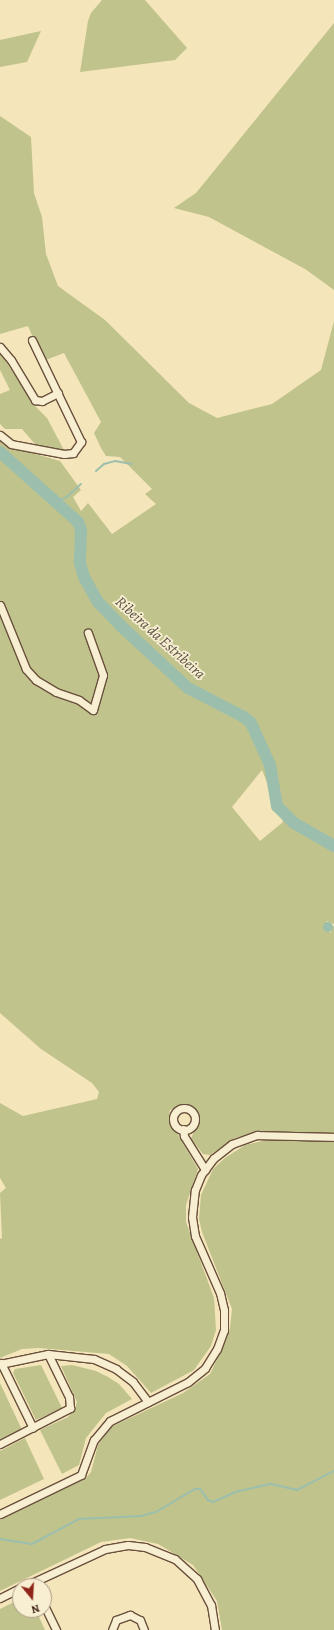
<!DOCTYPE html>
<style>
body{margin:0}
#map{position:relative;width:334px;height:1630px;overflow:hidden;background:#f5e5ba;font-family:Alegreya,serif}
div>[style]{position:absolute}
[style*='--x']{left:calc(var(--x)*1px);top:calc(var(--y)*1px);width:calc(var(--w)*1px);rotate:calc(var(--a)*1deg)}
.green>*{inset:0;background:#c0c38c}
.water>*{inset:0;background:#9cbfad}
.round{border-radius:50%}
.stream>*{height:2px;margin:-1px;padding:0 1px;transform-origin:1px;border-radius:1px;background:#9cbfad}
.river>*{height:12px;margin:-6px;padding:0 6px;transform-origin:6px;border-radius:6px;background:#9cbfad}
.roads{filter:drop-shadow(1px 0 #69503c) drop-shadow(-1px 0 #69503c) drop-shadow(0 1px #69503c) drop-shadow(0 -1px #69503c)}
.minor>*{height:7px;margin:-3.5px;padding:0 3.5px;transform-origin:3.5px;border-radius:3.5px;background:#f8eed2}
.minor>.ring{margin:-3.5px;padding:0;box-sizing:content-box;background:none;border:7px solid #f8eed2;border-radius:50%}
span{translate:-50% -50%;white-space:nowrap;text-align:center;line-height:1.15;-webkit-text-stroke:3.5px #f8eed2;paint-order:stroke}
.water-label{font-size:15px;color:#574f40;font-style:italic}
.north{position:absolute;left:12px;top:1578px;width:40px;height:40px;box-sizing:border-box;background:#f8eed2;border:1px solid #ac9b85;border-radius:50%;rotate:162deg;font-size:11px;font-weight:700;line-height:16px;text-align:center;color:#3a1f12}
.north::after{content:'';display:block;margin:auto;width:14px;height:18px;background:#8f2418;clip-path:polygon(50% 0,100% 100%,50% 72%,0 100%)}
</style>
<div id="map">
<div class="green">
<div style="clip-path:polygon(102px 0,145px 0,187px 48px,175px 60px,80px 72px,88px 21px,91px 13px)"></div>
<div style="clip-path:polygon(334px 23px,334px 290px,305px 269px,209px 217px,174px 208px,196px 193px)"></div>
<div style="clip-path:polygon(41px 31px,27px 62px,0 67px,0 40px)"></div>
<div style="clip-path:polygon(evenodd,0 116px,31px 137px,34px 193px,42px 217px,46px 254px,58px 286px,105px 320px,189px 403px,217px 418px,272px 404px,321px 370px,334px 321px,334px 924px,326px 921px,330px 933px,334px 925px,334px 1134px,260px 1131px,235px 1138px,210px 1155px,203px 1154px,191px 1139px,198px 1120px,196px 1113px,191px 1106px,179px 1105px,170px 1110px,169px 1116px,173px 1126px,198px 1169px,186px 1205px,186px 1222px,214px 1298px,216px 1330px,211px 1346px,194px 1370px,151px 1393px,127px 1366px,109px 1354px,39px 1348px,22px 1349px,0 1358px,0 1239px,2px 1238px,0 1193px,6px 1188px,0 1178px,0 1103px,23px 1116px,97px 1099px,99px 1092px,92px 1083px,41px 1049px,0 1013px,0 440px,18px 449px,60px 461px,81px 490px,73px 497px,81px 511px,88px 503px,112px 534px,156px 504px,145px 494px,152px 489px,120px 457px,106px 456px,101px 448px,94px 433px,101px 422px,64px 353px,43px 361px,28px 326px,0 334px,0 116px,262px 770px,283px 822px,260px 841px,232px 807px,262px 770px)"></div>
<div style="clip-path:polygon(0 352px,33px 404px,47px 418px,65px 452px,35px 444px,22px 429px,5px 429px,0 424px,0 394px,10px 390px,0 370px)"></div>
<div style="clip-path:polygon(271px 1139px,334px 1141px,334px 1630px,222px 1630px,217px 1601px,193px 1565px,158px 1544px,130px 1538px,101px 1542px,0 1591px,0 1520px,86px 1478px,91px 1472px,98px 1445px,111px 1427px,183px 1393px,210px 1374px,224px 1345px,230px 1328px,232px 1309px,202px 1232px,199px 1219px,201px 1195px,213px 1169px,225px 1158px,245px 1145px)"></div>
<div style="clip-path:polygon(41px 1365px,62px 1408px,36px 1420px,13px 1373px,15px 1369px)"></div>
<div style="clip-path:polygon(72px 1365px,96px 1371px,108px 1377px,119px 1384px,132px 1399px,106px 1413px,86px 1438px,79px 1465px,62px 1474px,40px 1430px,68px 1417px,75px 1409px,77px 1402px,61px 1366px)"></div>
<div style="clip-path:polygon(0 1383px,22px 1430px,0 1439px)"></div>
<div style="clip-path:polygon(25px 1438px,44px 1479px,0 1500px,0 1451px)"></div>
<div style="clip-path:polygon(20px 1599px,20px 1610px,36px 1610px,45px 1630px,0 1630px,0 1609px)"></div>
</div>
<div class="water">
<div class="round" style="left:323px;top:922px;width:10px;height:10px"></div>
</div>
<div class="stream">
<div style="--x:96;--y:471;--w:11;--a:-41"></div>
<div style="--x:104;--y:464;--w:11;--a:-15"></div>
<div style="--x:115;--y:461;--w:17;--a:10"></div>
<div style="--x:58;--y:501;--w:10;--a:-24"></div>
<div style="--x:67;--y:497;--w:19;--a:-43"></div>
<div style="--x:0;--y:1539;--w:32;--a:9"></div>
<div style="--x:32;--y:1544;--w:53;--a:-28"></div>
<div style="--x:79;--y:1519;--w:62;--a:-2.8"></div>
<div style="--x:141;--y:1516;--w:16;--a:-15"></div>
<div style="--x:156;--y:1512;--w:45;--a:-30.5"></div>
<div style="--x:195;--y:1489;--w:5;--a:0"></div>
<div style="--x:200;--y:1489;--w:14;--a:54"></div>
<div style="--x:208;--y:1500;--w:5;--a:22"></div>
<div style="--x:213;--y:1502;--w:24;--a:-24"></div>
<div style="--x:235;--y:1492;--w:37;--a:-13"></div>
<div style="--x:271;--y:1484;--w:27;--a:13"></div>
<div style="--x:297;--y:1490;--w:42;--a:-27.2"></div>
</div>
<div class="river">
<div style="--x:0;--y:452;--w:105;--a:41.9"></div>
<div style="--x:78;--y:522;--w:9;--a:69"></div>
<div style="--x:81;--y:530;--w:33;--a:92"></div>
<div style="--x:80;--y:563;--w:15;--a:74"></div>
<div style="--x:84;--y:577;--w:29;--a:61"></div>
<div style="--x:98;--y:602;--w:33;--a:46"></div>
<div style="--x:121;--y:626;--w:91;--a:42.8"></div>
<div style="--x:188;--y:688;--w:63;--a:27.4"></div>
<div style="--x:244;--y:717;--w:9;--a:41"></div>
<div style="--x:251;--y:723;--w:46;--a:65.7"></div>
<div style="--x:270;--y:765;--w:42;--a:80.3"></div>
<div style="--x:277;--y:806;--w:24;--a:45"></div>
<div style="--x:294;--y:823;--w:46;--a:29.9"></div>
</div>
<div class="roads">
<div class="minor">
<div style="--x:0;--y:347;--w:17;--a:50"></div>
<div style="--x:11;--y:360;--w:47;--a:59"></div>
<div style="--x:35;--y:400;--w:7;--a:8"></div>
<div style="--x:42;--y:401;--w:18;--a:-27"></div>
<div style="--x:0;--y:435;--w:14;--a:39"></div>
<div style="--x:11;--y:444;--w:54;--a:10.7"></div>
<div style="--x:64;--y:454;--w:9;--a:-6"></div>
<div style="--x:73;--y:453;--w:14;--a:-54"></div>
<div style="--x:81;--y:442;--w:113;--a:-115.7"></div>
<div style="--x:0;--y:605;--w:69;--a:67.9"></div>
<div style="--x:26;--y:669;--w:15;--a:48"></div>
<div style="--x:36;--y:680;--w:23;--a:31"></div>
<div style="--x:56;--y:692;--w:24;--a:19"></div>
<div style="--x:79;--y:700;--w:17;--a:36"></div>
<div style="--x:93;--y:710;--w:36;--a:-74"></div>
<div style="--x:103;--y:675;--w:45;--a:-109.7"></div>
<div class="ring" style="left:173px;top:1108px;width:15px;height:15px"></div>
<div style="--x:183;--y:1129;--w:7;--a:82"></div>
<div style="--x:184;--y:1136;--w:40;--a:58"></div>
<div style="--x:1;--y:1363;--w:72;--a:63.8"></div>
<div style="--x:0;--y:1364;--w:49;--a:-11.8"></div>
<div style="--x:48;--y:1354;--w:46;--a:6.2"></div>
<div style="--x:94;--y:1359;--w:24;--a:24"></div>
<div style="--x:116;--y:1369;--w:21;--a:37"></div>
<div style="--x:133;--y:1382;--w:25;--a:53"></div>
<div style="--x:0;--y:1444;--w:79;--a:-27.2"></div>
<div style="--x:70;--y:1408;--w:11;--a:-95"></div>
<div style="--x:69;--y:1397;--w:48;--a:-116"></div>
<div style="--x:0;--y:1514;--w:90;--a:-25.7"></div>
<div style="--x:81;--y:1475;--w:37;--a:-70"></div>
<div style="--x:94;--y:1440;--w:25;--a:-50"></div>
<div style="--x:110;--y:1421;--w:87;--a:-26.6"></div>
<div style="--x:188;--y:1382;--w:22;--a:-39"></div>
<div style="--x:205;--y:1368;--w:22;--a:-58"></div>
<div style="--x:217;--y:1349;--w:20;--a:-70"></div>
<div style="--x:224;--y:1330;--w:20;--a:-90"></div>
<div style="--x:224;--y:1310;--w:17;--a:-103"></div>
<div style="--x:220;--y:1293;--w:62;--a:-113.7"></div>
<div style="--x:195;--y:1236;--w:19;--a:-99"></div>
<div style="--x:192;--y:1217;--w:27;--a:-84"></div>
<div style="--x:195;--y:1190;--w:16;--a:-68"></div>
<div style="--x:201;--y:1175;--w:21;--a:-53"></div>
<div style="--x:214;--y:1158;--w:23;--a:-38"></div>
<div style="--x:232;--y:1144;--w:27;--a:-20"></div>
<div style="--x:257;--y:1135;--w:77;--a:1.5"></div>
<div style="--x:25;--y:1586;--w:88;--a:-24.8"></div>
<div style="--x:105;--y:1549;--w:23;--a:-10"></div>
<div style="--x:128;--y:1545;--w:17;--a:7"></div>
<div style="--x:145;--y:1547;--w:32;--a:22"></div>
<div style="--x:175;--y:1559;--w:30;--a:42"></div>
<div style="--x:197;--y:1579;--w:30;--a:62"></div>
<div style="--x:211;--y:1605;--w:25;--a:81"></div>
<div style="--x:0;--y:1598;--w:22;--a:-27"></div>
<div style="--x:44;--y:1605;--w:28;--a:64"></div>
<div style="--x:112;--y:1630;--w:11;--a:-68"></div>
<div style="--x:116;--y:1620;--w:15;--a:-20"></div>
<div style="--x:130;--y:1615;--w:11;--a:27"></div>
<div style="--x:140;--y:1620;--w:11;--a:68"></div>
</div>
</div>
<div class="water-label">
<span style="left:160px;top:638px;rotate:42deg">Ribeira da Estribeira</span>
</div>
<div class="north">N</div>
</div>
